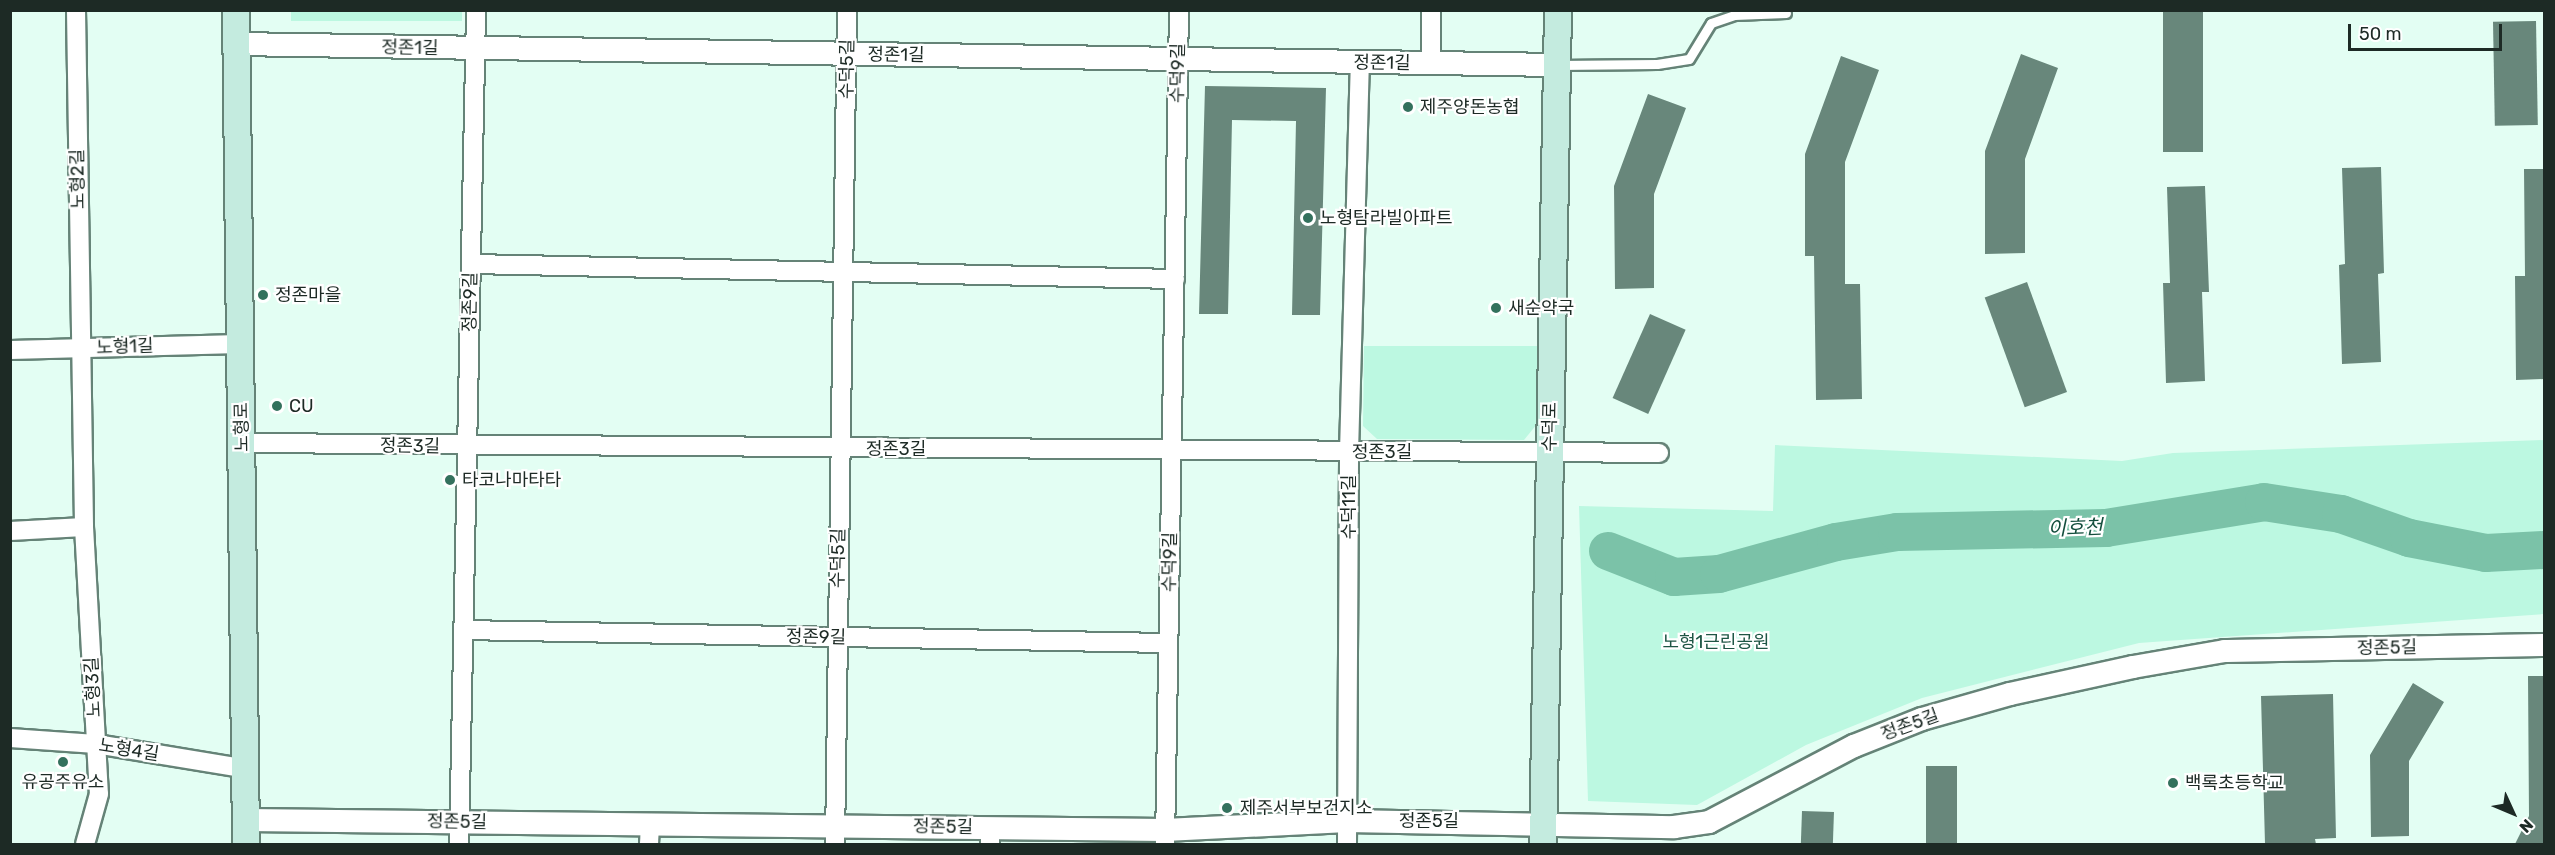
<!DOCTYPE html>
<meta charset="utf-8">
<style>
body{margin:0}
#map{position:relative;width:2555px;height:855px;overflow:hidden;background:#e3fef3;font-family:Rubik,"Noto Sans KR",sans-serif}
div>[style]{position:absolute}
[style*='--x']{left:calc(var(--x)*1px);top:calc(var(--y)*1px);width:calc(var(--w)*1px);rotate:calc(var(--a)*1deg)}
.green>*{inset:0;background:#bcf8e1;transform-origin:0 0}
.river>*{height:38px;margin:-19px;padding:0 19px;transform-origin:19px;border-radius:19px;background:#7bc2a8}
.building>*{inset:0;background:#68877b;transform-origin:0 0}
.roads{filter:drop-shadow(2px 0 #658377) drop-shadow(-2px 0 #658377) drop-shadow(0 2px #658377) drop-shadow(0 -2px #658377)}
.service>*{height:9px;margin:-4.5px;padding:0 4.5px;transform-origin:4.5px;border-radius:4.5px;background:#fff}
.minor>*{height:18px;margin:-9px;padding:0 9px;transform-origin:9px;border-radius:9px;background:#fff}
.tertiary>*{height:22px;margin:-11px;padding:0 11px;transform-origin:11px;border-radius:11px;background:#fff}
.secondary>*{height:26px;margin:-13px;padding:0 13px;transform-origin:13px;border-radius:13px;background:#c4ebdf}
.dots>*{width:16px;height:16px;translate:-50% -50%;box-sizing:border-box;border:3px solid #fff;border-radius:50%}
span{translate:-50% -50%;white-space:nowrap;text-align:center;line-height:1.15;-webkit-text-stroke:4.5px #fff;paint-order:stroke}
.street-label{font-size:18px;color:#1d2a25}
.poi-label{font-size:18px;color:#1d2a25}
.left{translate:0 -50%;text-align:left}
.park-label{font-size:18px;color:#1d5544}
.water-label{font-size:20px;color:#144e3d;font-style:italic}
.frame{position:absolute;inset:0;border:12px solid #1d2a25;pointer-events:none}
.north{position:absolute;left:2483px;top:783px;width:60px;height:60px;-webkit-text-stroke:4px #fff;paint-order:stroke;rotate:134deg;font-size:16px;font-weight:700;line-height:24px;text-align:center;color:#1d2a25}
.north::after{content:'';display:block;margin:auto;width:21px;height:27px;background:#1d2a25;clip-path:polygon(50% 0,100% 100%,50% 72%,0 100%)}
.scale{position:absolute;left:2348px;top:24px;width:154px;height:27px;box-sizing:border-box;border:3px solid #1d2a25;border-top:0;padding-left:8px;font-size:18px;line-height:21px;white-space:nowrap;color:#1d2a25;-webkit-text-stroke:4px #fff;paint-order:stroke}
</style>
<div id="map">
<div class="green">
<div style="left:291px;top:11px;width:171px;height:10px"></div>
<div style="clip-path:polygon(1364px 346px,1538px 346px,1537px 424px,1524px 440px,1377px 439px,1363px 426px)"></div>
<div style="clip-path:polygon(2544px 440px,2544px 614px,2139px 643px,1922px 698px,1806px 745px,1697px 805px,1588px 801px,1579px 506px,1773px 511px,1775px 445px,2122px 461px,2173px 453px)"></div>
</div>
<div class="river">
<div style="--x:1608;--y:551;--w:71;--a:21.5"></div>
<div style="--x:1674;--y:577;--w:45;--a:-3.8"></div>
<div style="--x:1719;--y:574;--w:121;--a:-15.3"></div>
<div style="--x:1836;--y:542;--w:62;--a:-9.3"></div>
<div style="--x:1897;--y:532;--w:209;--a:-1.1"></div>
<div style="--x:2106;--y:528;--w:160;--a:-9.3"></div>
<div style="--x:2264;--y:502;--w:78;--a:8.9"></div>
<div style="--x:2341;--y:514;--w:72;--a:19.4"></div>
<div style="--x:2409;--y:538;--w:78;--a:11"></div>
<div style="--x:2486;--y:553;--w:58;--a:-3"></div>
</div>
<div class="building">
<div style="left:2163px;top:10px;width:40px;height:142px"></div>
<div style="left:2536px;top:21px;width:104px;height:43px;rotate:89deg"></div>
<div style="clip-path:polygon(2021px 54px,2058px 68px,2025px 159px,2025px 253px,1985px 254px,1985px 151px)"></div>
<div style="clip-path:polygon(1841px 56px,1879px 70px,1845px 162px,1845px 284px,1860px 284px,1862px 399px,1816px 400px,1814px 256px,1805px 256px,1805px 154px)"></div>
<div style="clip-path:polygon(1205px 86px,1326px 88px,1320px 315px,1292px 315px,1296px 121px,1232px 120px,1228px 314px,1199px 314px)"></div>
<div style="clip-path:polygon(1648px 94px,1686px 108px,1654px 194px,1654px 288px,1615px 289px,1614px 186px)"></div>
<div style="clip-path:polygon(2381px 167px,2384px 273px,2378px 274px,2381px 362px,2342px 364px,2339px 265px,2345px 264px,2342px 168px)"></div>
<div style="clip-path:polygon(2524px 169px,2544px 169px,2544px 379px,2516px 380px,2515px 276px,2525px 276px)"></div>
<div style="clip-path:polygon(2205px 186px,2209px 292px,2202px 292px,2205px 381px,2166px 383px,2163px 283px,2170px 283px,2167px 187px)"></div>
<div style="left:2027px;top:282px;width:117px;height:45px;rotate:70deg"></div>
<div style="left:1650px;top:314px;width:39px;height:92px;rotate:24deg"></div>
<div style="clip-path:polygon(2528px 676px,2544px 676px,2544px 844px,2515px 844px,2529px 816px)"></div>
<div style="clip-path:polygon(2413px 683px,2444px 702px,2409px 761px,2409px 836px,2371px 837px,2370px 755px)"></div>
<div style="clip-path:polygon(2333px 694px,2336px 838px,2315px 839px,2316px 844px,2265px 844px,2261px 696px)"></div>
<div style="left:1957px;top:766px;width:78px;height:31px;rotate:90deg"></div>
<div style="left:1802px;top:811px;width:32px;height:33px;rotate:2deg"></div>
</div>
<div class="roads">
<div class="service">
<div style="--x:1558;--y:65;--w:99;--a:-0.6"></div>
<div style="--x:1657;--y:64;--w:32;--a:-9"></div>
<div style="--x:1689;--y:59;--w:42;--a:-58.6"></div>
<div style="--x:1711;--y:23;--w:24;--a:-19"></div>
<div style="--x:1734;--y:15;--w:52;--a:-2.2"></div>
</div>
<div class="minor">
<div style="--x:76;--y:10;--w:517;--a:89.11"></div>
<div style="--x:84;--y:527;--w:267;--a:86.8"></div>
<div style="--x:99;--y:794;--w:52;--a:105.6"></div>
<div style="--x:1431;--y:10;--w:54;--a:90"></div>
<div style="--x:471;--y:264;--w:704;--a:1.22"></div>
<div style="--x:10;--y:350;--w:230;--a:-1.5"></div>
<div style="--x:242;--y:443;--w:1417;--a:0.4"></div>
<div style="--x:10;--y:531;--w:74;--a:-3.1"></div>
<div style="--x:463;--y:630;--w:705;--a:1.06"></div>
<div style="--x:10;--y:738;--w:86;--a:4"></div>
<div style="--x:96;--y:744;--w:153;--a:9.4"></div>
<div style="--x:459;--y:844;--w:834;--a:-88.83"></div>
<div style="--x:649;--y:844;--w:20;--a:-87"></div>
<div style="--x:835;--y:844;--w:834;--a:-89.18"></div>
<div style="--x:990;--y:844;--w:16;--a:-90"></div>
<div style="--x:1165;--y:844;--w:834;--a:-89.04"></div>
<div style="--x:1347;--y:844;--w:392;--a:-89.7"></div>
<div style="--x:1349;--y:452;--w:390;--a:-88.4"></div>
</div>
<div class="tertiary">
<div style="--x:235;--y:44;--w:1323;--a:0.91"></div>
<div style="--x:246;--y:820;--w:919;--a:0.62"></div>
<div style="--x:1165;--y:830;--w:182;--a:-2.8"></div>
<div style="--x:1347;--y:821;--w:327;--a:1.1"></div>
<div style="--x:1674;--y:827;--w:35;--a:-8"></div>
<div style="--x:1709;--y:822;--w:164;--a:-27.7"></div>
<div style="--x:1854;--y:746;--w:73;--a:-21.7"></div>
<div style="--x:1922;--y:719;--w:91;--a:-15.9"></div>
<div style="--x:2010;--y:694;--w:126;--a:-12.4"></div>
<div style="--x:2133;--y:667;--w:93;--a:-9.9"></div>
<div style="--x:2225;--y:651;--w:319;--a:-1.1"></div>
</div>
<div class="secondary">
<div style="--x:236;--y:10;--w:834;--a:89.31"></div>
<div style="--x:1543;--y:844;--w:834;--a:-88.97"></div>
</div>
</div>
<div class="dots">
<div style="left:1408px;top:107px;background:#34715d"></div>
<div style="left:1308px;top:218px;background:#34715d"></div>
<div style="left:263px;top:295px;background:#34715d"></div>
<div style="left:1496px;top:308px;background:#34715d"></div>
<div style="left:277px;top:406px;background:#34715d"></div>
<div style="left:450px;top:480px;background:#34715d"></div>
<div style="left:63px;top:762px;background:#34715d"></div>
<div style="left:2173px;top:783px;background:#34715d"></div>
<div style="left:1227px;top:808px;background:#34715d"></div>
</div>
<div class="street-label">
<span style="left:410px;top:48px;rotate:1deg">정존1길</span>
<span style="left:896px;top:55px;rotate:1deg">정존1길</span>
<span style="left:1382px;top:63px;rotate:1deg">정존1길</span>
<span style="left:847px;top:69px;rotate:-89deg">수덕5길</span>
<span style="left:1178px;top:73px;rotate:-89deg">수덕9길</span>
<span style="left:78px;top:179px;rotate:-91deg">노형2길</span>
<span style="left:470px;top:302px;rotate:-89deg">정존9길</span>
<span style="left:125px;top:347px;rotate:-2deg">노형1길</span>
<span style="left:242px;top:427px;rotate:-91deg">노형로</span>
<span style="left:1550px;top:427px;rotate:-89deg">수덕로</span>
<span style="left:410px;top:446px;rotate:1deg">정존3길</span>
<span style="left:896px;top:449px">정존3길</span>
<span style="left:1382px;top:452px">정존3길</span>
<span style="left:1349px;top:507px;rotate:-90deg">수덕11길</span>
<span style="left:838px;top:558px;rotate:-89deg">수덕5길</span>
<span style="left:1170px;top:562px;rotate:-89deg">수덕9길</span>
<span style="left:816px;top:637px;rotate:1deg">정존9길</span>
<span style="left:2387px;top:648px;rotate:-1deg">정존5길</span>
<span style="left:93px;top:687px;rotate:-93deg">노형3길</span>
<span style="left:1910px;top:725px;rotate:-20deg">정존5길</span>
<span style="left:129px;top:750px;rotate:9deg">노형4길</span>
<span style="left:1429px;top:821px">정존5길</span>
<span style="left:457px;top:822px;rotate:1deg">정존5길</span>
<span style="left:943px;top:827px;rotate:1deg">정존5길</span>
</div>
<div class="poi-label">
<span class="left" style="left:1420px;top:107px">제주양돈농협</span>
<span class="left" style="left:1320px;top:218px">노형탐라빌아파트</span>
<span class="left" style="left:275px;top:295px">정존마을</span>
<span class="left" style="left:1508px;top:308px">새순약국</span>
<span class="left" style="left:289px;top:406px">CU</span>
<span class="left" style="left:462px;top:480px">타코나마타타</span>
<span style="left:63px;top:782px">유공주유소</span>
<span class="left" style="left:2185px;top:783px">백록초등학교</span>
<span class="left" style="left:1240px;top:808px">제주서부보건지소</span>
</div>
<div class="park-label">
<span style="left:1716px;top:642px">노형1근린공원</span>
</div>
<div class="water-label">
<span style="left:2075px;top:528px;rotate:-2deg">이호천</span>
</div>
<div class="frame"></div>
<div class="north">N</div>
<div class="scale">50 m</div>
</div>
